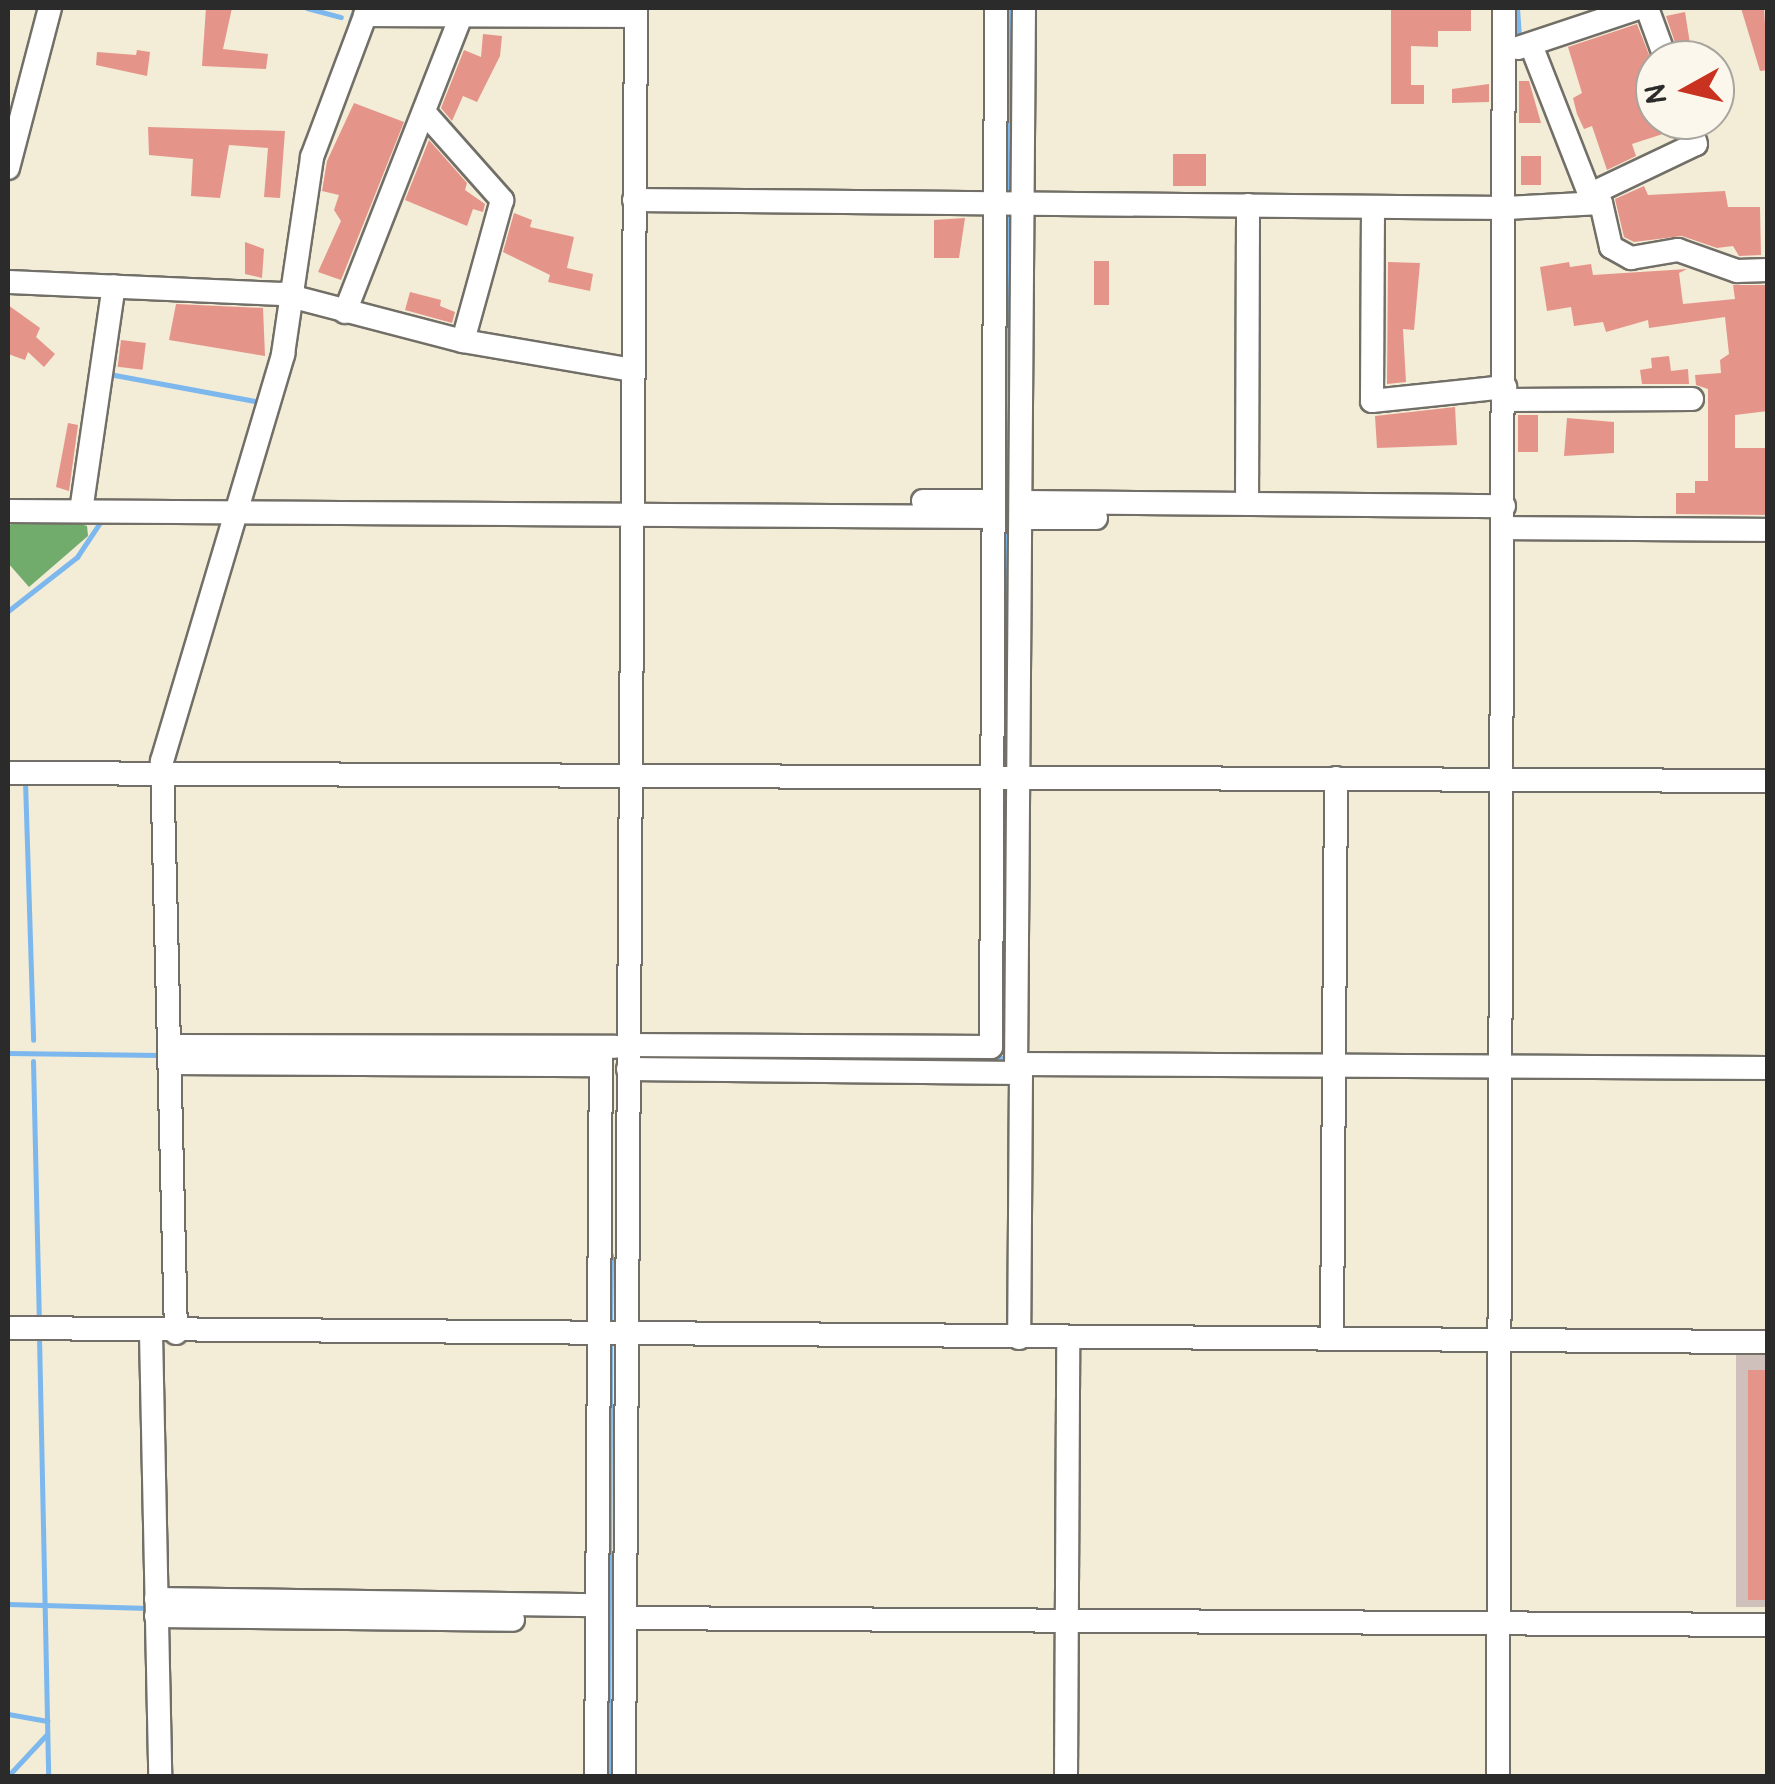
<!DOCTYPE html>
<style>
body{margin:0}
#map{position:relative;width:1775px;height:1784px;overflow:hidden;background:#f3ecd6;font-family:Pangolin,sans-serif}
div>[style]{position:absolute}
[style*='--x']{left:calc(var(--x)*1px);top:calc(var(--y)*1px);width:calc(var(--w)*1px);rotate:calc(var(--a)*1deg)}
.industrial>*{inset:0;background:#cfc0bb;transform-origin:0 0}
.forest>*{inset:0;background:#71ac6c}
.stream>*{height:5px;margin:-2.5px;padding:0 2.5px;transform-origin:2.5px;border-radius:2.5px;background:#7cb7ee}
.building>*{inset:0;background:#e5948a;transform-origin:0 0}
.roads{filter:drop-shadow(2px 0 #716f67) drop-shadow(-2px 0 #716f67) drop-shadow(0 2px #716f67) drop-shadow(0 -2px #716f67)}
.minor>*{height:22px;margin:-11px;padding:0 11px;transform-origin:11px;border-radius:11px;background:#fff}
span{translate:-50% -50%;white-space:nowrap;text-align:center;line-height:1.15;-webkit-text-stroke:10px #fbf7ec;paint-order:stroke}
.frame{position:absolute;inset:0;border:10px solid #2b2b2b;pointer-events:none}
.north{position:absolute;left:1635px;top:40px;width:100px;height:100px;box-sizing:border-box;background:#fbf7ec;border:2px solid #a8a59f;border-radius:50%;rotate:262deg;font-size:28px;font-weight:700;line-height:40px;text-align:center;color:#2b2b2b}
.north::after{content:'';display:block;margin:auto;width:35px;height:45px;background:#c8321e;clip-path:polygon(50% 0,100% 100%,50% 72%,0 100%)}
</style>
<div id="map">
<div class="industrial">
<div style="left:1736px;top:1350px;width:31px;height:257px"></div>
</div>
<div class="forest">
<div style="clip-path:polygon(15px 520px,77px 523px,87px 526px,88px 536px,29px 587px,8px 563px,8px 527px)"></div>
</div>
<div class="stream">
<div style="--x:307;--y:8;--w:35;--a:15"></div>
<div style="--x:1517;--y:8;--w:28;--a:86"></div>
<div style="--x:350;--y:22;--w:13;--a:-72"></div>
<div style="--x:1009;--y:195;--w:187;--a:-89.7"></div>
<div style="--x:294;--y:206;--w:29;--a:-82"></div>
<div style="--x:109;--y:374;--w:154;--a:10.5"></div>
<div style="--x:8;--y:611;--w:88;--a:-38"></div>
<div style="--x:77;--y:557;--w:47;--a:-56.3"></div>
<div style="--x:1006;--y:769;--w:557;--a:-89.69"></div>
<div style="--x:25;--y:781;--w:259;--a:88.2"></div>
<div style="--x:8;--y:1053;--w:152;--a:0.8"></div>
<div style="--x:638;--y:1058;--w:254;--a:0"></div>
<div style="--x:988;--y:1058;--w:17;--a:0"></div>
<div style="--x:1005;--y:1058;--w:272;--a:-89.8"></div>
<div style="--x:33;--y:1061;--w:259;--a:88.7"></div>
<div style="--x:610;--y:1329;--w:74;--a:-89.2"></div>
<div style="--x:39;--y:1336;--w:440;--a:88.8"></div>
<div style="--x:8;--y:1604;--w:141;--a:1.6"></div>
<div style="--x:8;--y:1714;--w:40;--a:10"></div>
<div style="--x:8;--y:1776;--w:57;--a:-47.1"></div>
<div style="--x:608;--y:1776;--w:436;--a:-89.7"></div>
</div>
<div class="building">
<div style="clip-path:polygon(206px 8px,232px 8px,223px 49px,268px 54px,266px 69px,202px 66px)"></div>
<div style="clip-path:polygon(1391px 8px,1471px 8px,1471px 31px,1438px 31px,1438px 47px,1411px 46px,1411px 85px,1424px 85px,1424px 104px,1391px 104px)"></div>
<div style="clip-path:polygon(1741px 8px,1764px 8px,1768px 70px,1760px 71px)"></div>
<div style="clip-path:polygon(1685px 12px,1691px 50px,1694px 60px,1681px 60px,1666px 16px)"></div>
<div style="clip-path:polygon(1637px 24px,1655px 70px,1655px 120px,1673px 120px,1675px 130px,1632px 144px,1636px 156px,1607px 170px,1592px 126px,1584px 129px,1577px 114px,1573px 98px,1582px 93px,1568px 47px)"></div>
<div style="clip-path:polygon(483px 34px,502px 36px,500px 56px,477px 102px,463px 96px,452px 121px,441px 108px,464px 50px,481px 57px)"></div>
<div style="clip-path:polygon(137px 50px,150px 52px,147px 76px,96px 65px,97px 52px,136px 55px)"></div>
<div style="clip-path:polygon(1519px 81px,1529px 81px,1541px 123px,1519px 123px)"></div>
<div style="clip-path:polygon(1489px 84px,1489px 102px,1452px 103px,1452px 89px)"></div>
<div style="clip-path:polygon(354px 103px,404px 122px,341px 280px,318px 272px,341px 221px,334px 210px,339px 195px,322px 191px,327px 161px)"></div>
<div style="clip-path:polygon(148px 127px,285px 131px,280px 198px,264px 197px,268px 148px,229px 145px,220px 198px,191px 196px,193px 159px,149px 155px)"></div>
<div style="clip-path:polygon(429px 140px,467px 183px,465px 190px,485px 204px,483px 212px,473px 209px,467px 226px,405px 200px)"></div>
<div style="left:1173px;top:154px;width:33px;height:32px"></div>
<div style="left:1521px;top:156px;width:20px;height:29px"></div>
<div style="clip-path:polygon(1644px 186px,1648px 195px,1725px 191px,1728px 207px,1760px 207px,1761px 255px,1739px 256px,1733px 246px,1717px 248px,1682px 236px,1634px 242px,1624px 237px,1615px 199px)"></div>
<div style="clip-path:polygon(514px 213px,532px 220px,530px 227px,574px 237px,567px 268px,593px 274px,590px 291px,548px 282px,550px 275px,503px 252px)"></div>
<div style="clip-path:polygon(965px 218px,959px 258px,934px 258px,934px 220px)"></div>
<div style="clip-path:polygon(245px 242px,264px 249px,262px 278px,245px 274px)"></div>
<div style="left:1094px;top:261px;width:15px;height:44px"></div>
<div style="clip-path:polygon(1388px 262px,1420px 263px,1414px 330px,1403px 329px,1406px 382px,1387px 384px)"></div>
<div style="clip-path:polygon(1569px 262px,1570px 267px,1591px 264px,1593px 275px,1687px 269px,1679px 273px,1683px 304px,1735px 299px,1733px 285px,1765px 285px,1768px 411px,1735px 415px,1735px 448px,1768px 448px,1768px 515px,1676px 514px,1676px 493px,1695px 493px,1695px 481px,1708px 481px,1708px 389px,1696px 385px,1695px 375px,1721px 373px,1720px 360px,1729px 354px,1725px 317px,1649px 328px,1648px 320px,1606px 332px,1603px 322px,1574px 326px,1571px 307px,1547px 311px,1540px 267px)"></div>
<div style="clip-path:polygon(410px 292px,441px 300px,440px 306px,455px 312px,452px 323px,405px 310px)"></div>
<div style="clip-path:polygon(176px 304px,263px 308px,265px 356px,169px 340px)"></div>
<div style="clip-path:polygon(8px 305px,40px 328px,36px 337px,55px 354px,44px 367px,28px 352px,25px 360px,8px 354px)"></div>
<div style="left:121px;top:340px;width:25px;height:27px;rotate:7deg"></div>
<div style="clip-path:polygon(1669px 356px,1671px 371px,1688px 369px,1689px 384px,1642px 384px,1640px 370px,1652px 368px,1651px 358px)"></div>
<div style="clip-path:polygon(1455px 407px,1457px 445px,1377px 448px,1375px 416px)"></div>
<div style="left:1518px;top:415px;width:20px;height:37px"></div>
<div style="clip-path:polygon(1567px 418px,1614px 422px,1614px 453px,1564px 456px)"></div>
<div style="clip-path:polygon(68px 423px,78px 425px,69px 491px,56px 487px)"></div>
<div style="left:1748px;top:1370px;width:20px;height:230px"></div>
</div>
<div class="roads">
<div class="minor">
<div style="--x:1647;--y:8;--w:55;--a:69.9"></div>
<div style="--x:365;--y:15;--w:271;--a:0.2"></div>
<div style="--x:1531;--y:45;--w:170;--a:68.6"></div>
<div style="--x:1518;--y:48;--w:126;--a:-18.4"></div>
<div style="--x:424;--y:112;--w:118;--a:48.4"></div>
<div style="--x:502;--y:200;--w:146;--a:105.5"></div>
<div style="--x:8;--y:168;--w:165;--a:-75.3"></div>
<div style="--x:1591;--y:194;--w:116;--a:-25.5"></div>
<div style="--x:1696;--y:144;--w:25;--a:-108"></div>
<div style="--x:634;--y:200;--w:872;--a:0.53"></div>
<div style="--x:1506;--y:208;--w:95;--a:-3"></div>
<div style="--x:1601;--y:203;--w:45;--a:77.2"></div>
<div style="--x:1611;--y:247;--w:23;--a:29"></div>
<div style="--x:1631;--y:258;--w:48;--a:-9.7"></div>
<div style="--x:1678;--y:250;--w:63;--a:19.6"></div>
<div style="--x:1737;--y:271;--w:31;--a:-2"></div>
<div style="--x:1373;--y:207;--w:194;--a:90.3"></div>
<div style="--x:1372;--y:401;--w:134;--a:-6"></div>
<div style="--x:8;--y:282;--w:274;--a:2.5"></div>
<div style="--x:282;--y:294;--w:187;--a:14.6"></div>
<div style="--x:463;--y:341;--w:172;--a:9.7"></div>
<div style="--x:345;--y:312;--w:318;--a:-68.6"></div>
<div style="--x:1505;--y:400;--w:187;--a:-0.3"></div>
<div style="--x:923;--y:501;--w:71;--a:0"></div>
<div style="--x:1022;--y:502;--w:482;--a:0.5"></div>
<div style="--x:1247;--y:504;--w:299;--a:-89.8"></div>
<div style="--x:8;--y:511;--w:986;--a:0.35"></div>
<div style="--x:81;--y:511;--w:227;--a:-81.7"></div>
<div style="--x:1022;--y:518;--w:74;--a:0"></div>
<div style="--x:1504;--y:528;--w:264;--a:0.4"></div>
<div style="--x:8;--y:773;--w:1760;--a:0.26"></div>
<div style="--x:628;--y:1045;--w:363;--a:0.3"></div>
<div style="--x:991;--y:1047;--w:1039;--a:-89.72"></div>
<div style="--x:169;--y:1046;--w:446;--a:0.1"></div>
<div style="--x:169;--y:1063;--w:431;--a:0.3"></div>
<div style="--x:1016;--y:1064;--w:752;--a:0.3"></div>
<div style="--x:628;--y:1069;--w:393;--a:0.6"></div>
<div style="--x:1021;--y:1073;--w:265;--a:90.4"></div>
<div style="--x:1016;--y:1072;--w:1064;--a:-89.57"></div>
<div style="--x:8;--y:1328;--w:1760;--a:0.46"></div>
<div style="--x:151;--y:1333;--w:443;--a:88.8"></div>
<div style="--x:176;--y:1333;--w:572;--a:-91.4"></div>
<div style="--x:162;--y:761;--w:425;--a:-73.4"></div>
<div style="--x:283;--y:354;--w:199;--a:-81.6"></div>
<div style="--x:312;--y:157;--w:159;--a:-69.4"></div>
<div style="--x:1332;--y:1339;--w:561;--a:-89.59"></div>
<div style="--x:156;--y:1599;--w:441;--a:0.8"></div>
<div style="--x:156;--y:1616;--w:357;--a:0.6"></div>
<div style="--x:625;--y:1618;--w:1143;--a:0.35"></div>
<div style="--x:596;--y:1776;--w:729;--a:-89.61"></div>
<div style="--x:624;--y:1776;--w:1768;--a:-89.61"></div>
<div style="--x:1066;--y:1776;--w:438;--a:-89.7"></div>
<div style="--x:1498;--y:1776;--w:1768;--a:-89.81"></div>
</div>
</div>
<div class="frame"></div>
<div class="north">N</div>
</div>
